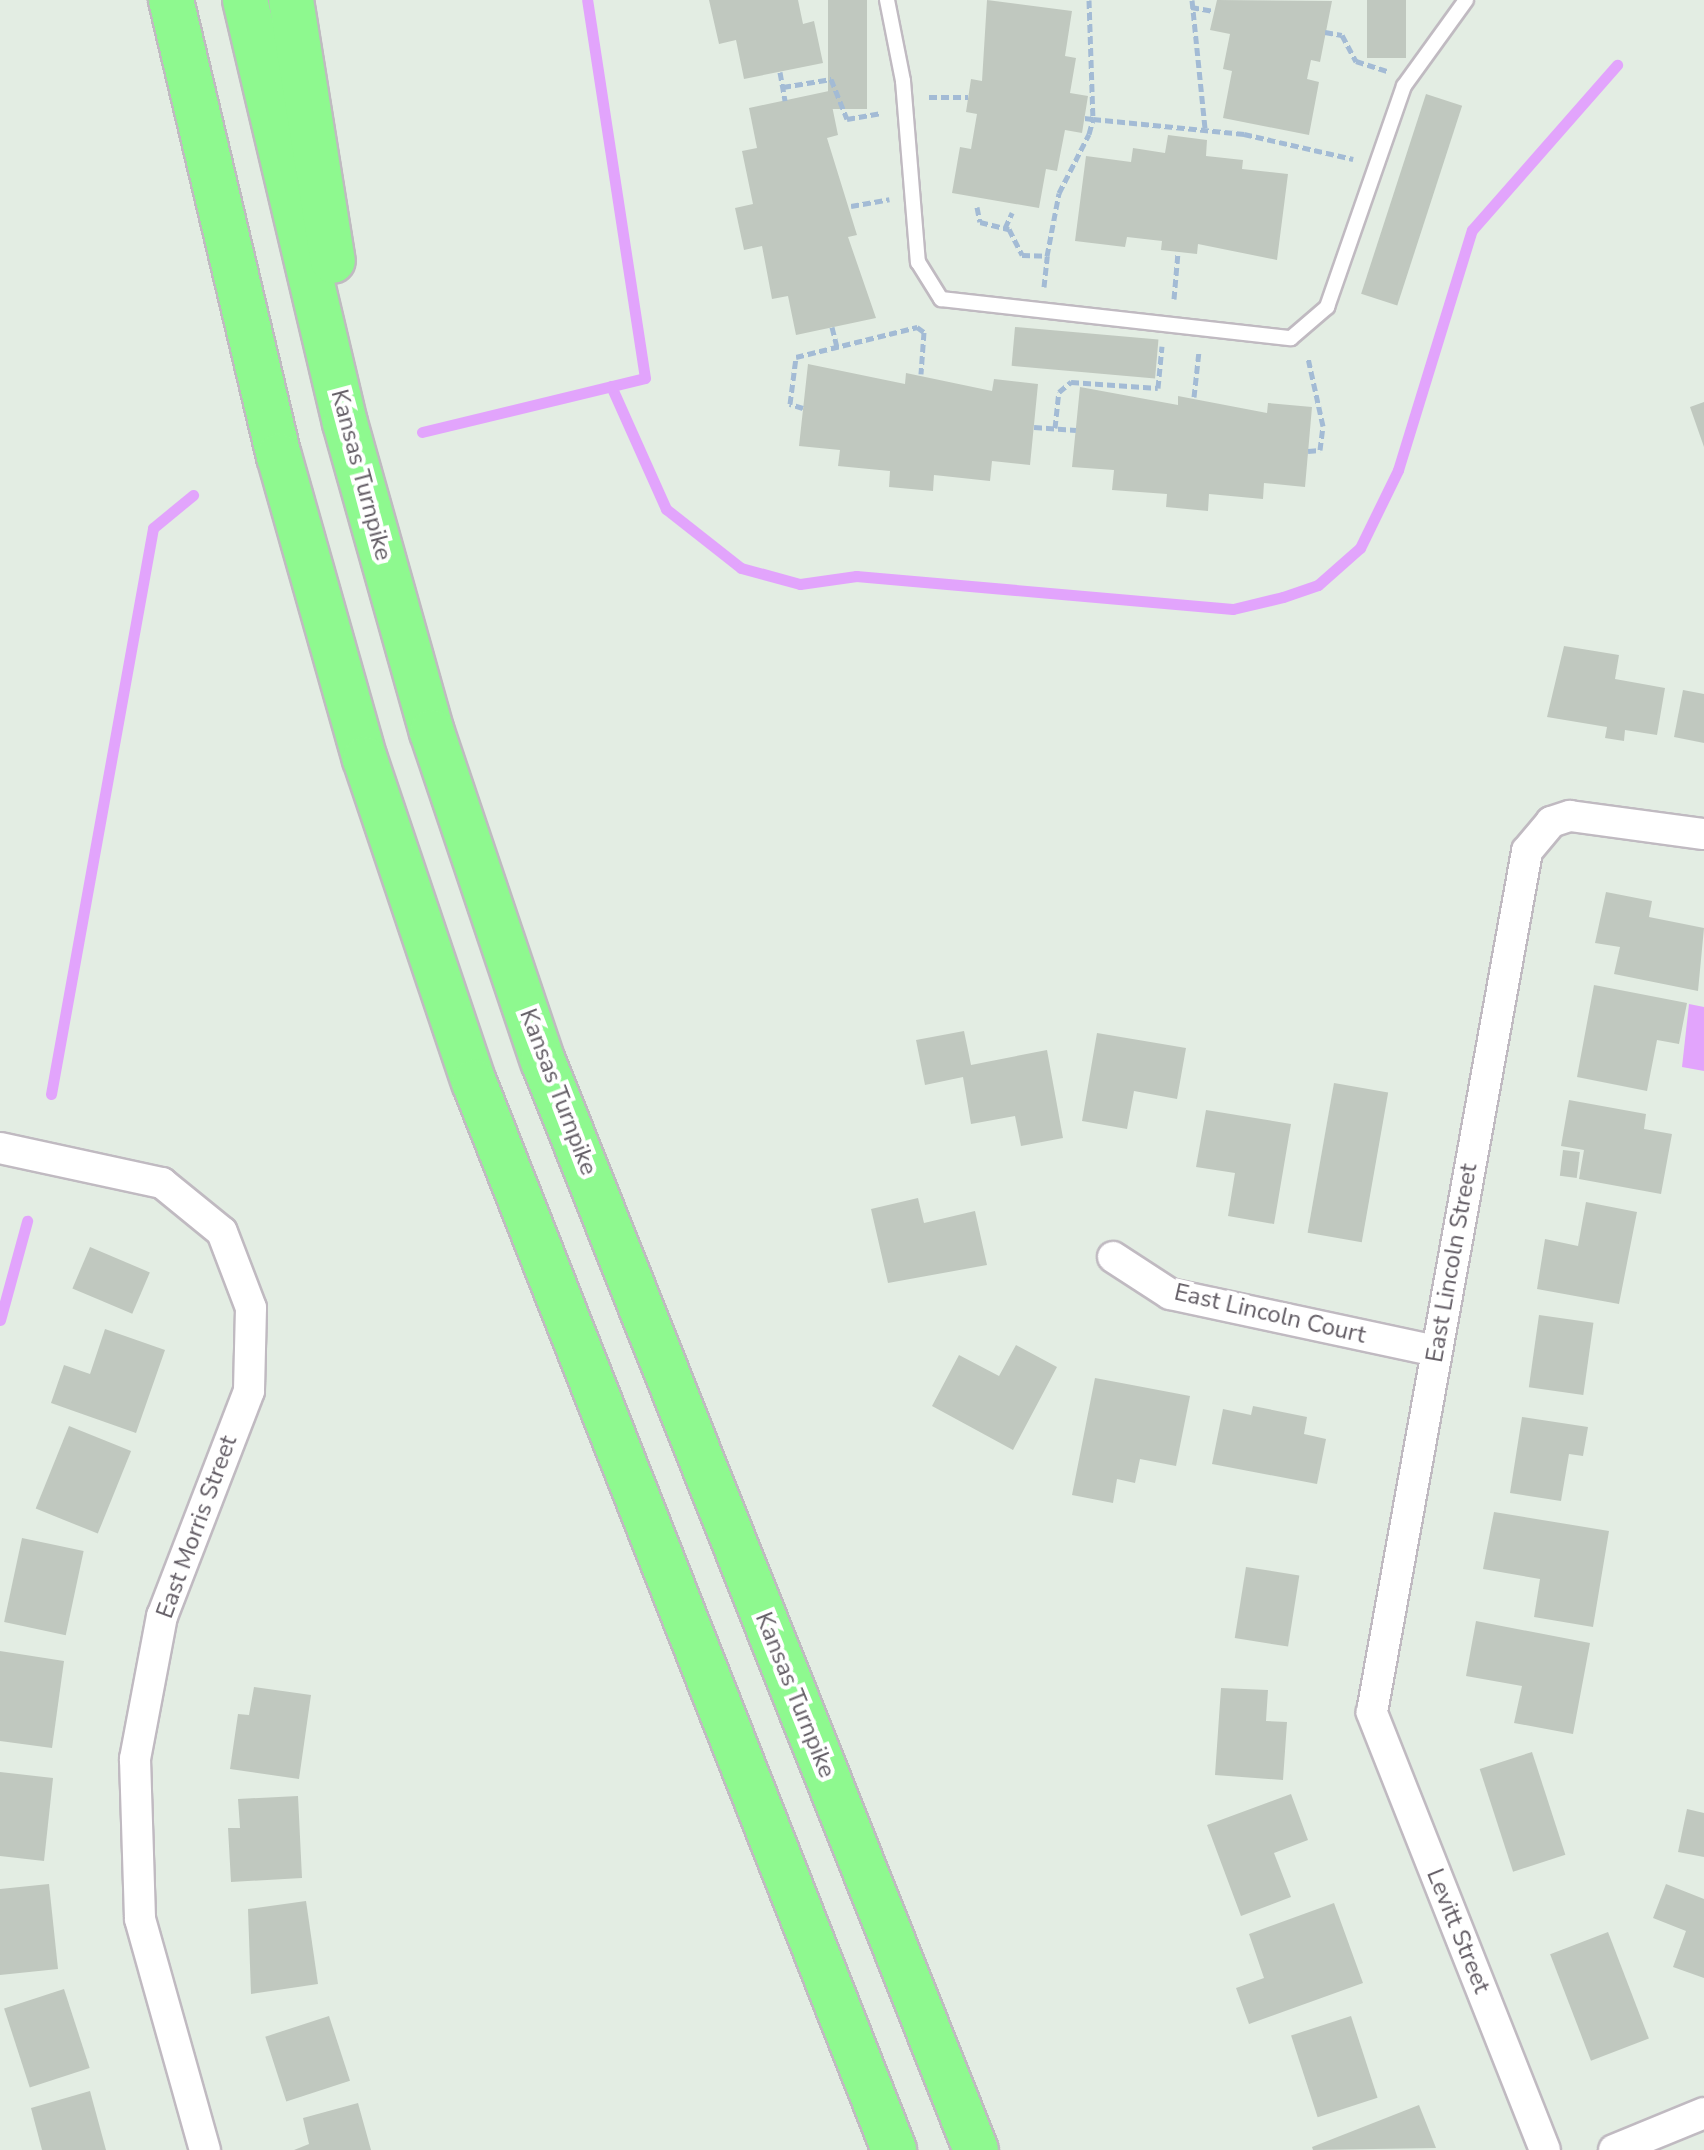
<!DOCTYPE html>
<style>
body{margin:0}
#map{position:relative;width:1704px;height:2150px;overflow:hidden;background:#e3ede3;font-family:"Nunito Sans",sans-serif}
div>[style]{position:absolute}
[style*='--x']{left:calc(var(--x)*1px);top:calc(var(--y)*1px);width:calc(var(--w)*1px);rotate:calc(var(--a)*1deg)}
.water>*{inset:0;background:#e2a4fc}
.stream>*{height:11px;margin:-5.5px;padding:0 5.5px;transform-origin:5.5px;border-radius:5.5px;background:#e2a4fc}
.building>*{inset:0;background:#c0c8bf;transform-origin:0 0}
.path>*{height:5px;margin-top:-2.5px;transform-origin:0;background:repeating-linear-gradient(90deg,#a3bbd5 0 8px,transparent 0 12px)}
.roads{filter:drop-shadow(2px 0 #c0bac1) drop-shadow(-2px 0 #c0bac1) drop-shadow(0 2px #c0bac1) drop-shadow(0 -2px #c0bac1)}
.lane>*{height:14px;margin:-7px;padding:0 7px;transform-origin:7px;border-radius:7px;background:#fff}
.street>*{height:30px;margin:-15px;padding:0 15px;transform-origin:15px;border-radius:15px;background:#fff}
.highway>*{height:44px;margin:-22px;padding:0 22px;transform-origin:22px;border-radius:22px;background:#8ef98f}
span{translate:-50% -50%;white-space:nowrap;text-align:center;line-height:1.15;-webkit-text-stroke:8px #fff;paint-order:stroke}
.street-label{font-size:24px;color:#615b63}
</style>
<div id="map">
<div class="water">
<div style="clip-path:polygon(1689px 1004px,1704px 1007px,1704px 1071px,1682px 1067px)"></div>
</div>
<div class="stream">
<div style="--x:611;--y:386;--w:135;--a:65.9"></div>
<div style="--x:666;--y:509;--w:95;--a:38.2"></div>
<div style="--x:741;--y:568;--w:61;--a:15.2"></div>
<div style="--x:800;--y:584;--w:57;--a:-8.1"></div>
<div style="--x:856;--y:576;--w:378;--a:5"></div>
<div style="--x:1233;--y:609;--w:51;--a:-13.5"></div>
<div style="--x:1283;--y:597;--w:37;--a:-19"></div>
<div style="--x:1318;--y:585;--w:56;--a:-41.4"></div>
<div style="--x:1360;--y:548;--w:87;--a:-64"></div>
<div style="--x:1398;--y:470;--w:251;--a:-72.9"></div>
<div style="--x:1472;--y:230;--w:220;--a:-48.7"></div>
<div style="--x:422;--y:432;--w:229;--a:-13.6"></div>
<div style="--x:645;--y:378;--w:382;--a:-98.7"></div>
<div style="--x:51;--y:1094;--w:575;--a:-79.78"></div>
<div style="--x:153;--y:528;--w:52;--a:-39.5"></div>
<div style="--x:0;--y:1320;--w:103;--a:-74.7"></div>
</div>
<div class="building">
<div style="clip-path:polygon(709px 0,798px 0,803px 24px,814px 21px,823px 63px,744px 79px,736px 40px,719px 44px)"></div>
<div style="left:828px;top:0;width:39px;height:109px"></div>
<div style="clip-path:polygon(987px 0,1072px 11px,1065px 56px,1076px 58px,1070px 93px,1088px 96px,1082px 133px,1065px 130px,1057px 171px,1046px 169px,1039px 208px,952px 193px,960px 147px,971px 149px,977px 114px,966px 112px,971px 79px,982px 81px)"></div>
<div style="clip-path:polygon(1217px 0,1332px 1px,1320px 62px,1311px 60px,1307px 79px,1319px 82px,1309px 135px,1223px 118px,1232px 71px,1223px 69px,1230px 34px,1210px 30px)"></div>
<div style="left:1367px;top:0;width:39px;height:58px"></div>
<div style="clip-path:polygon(829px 91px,838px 135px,827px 138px,857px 235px,848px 237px,876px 318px,796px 335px,788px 296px,772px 299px,762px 246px,744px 250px,735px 208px,753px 204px,742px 151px,757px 148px,749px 108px)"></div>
<div style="left:1426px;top:94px;width:38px;height:210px;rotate:18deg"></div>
<div style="clip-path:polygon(1168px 135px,1207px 140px,1206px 156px,1243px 160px,1242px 169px,1288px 174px,1277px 260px,1198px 244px,1197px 254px,1161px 250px,1162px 241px,1127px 237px,1125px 247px,1075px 241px,1086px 156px,1131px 162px,1133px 148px,1165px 153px)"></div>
<div style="left:1015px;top:327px;width:144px;height:39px;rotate:5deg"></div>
<div style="clip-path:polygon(808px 364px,905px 384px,906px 373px,992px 391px,994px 379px,1038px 384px,1030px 465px,992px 461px,990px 481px,934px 475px,933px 491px,889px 487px,890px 471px,838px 466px,840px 450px,799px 446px)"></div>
<div style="clip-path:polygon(1080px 387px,1178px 405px,1178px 396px,1267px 413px,1268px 403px,1312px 407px,1305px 487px,1264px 483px,1263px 499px,1209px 494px,1208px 511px,1166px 507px,1167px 494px,1112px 490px,1114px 470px,1072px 467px)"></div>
<div style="clip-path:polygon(1704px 402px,1704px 447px,1690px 407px)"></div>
<div style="clip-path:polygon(1564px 646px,1619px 655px,1615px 679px,1665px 688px,1657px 735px,1625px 730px,1624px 741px,1605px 738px,1607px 727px,1547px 717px)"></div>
<div style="clip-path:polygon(1683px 690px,1704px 694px,1704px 743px,1674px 737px)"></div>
<div style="clip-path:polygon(1606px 892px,1652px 901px,1649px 917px,1704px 928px,1698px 991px,1614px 974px,1620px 947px,1595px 943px)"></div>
<div style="clip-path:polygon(1594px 985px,1687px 1003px,1679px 1044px,1657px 1040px,1647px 1091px,1577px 1077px)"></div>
<div style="clip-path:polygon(964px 1031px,971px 1065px,1047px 1050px,1063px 1138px,1021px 1146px,1015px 1116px,971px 1124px,963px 1077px,925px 1085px,916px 1040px)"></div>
<div style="clip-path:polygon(1097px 1033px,1186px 1048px,1177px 1099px,1134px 1091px,1127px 1129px,1082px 1121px)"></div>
<div style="left:1334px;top:1083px;width:55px;height:152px;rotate:10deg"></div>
<div style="clip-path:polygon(1569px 1100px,1646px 1114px,1644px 1129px,1672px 1134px,1661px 1194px,1579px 1179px,1584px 1150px,1561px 1146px)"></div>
<div style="clip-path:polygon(1206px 1110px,1291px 1124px,1274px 1224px,1228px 1216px,1235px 1173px,1196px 1167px)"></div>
<div style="left:1563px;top:1150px;width:17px;height:26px;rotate:7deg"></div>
<div style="clip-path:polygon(918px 1198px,924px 1223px,975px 1211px,987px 1265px,888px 1283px,871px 1209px)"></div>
<div style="clip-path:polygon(1586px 1202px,1637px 1212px,1619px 1304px,1537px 1289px,1545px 1239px,1578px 1246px)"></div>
<div style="left:90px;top:1247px;width:65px;height:45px;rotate:23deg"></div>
<div style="left:1539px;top:1315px;width:55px;height:73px;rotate:8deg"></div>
<div style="clip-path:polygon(105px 1329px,165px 1350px,136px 1433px,51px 1403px,64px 1365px,90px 1374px)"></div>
<div style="clip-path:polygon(1016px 1345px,1057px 1367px,1013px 1450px,932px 1406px,959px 1355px,999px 1376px)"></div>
<div style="clip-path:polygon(1095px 1378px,1190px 1396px,1176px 1466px,1140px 1459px,1135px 1483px,1117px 1479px,1113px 1503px,1072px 1495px)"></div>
<div style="clip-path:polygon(1253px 1406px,1307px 1417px,1304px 1434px,1326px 1439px,1317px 1484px,1212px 1464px,1223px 1409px,1251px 1415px)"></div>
<div style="clip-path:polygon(1522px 1417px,1588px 1427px,1583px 1456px,1569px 1454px,1561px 1501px,1510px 1493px)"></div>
<div style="left:69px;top:1426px;width:67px;height:89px;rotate:22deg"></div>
<div style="clip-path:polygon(1494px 1512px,1609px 1531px,1593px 1627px,1534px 1617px,1540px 1579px,1483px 1569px)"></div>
<div style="left:22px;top:1538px;width:63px;height:86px;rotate:12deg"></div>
<div style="left:1246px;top:1567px;width:54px;height:72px;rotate:9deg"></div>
<div style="clip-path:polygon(1476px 1621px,1590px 1643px,1573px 1734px,1514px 1723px,1522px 1686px,1466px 1676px)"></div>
<div style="clip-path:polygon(0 1651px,64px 1661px,52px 1748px,0 1741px)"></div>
<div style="clip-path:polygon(254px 1687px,311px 1695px,299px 1779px,230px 1769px,238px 1714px,249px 1715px)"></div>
<div style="clip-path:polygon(1221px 1688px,1268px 1690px,1266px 1721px,1287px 1722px,1283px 1780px,1215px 1775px)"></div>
<div style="left:1532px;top:1752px;width:108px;height:55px;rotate:72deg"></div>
<div style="clip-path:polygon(0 1772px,53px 1778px,44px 1861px,0 1856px)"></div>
<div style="clip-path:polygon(1291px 1794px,1308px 1840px,1274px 1853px,1291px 1897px,1241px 1916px,1207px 1825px)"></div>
<div style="clip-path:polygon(298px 1796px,302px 1878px,231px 1882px,228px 1828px,240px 1828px,238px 1799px)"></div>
<div style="clip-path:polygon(1687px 1809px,1704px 1813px,1704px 1857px,1678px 1852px)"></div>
<div style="clip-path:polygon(49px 1884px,58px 1969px,0 1975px,0 1889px)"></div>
<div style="clip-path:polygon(1666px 1884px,1704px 1899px,1704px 1978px,1673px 1967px,1686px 1931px,1653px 1918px)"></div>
<div style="clip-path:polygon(306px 1901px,318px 1984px,251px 1994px,248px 1909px)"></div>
<div style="clip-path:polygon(1334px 1903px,1363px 1983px,1249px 2024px,1236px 1988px,1264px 1978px,1249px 1934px)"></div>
<div style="left:1608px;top:1932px;width:114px;height:62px;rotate:69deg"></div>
<div style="left:64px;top:1989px;width:83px;height:63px;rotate:72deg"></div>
<div style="left:329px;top:2016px;width:68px;height:67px;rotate:72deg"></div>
<div style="left:1351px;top:2016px;width:86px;height:63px;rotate:72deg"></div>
<div style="clip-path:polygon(90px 2091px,106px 2150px,42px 2150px,31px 2108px)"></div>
<div style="clip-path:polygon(358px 2103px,371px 2150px,294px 2150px,309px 2144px,303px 2118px)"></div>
<div style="clip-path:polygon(1419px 2105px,1436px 2148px,1313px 2150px,1312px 2147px)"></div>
</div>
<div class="path">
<div style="--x:1089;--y:0;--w:119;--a:88.1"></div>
<div style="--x:1093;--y:119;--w:152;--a:5.7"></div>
<div style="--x:1244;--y:134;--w:112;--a:12.9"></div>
<div style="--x:1192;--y:0;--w:130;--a:84.2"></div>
<div style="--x:1191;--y:7;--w:23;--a:10"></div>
<div style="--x:1325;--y:32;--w:17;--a:10"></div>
<div style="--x:1342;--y:35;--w:30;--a:62"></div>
<div style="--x:1356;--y:61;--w:33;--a:18"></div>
<div style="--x:780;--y:72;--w:29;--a:80"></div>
<div style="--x:783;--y:87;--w:49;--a:-9.5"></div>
<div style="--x:831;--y:79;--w:43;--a:68.2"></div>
<div style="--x:847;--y:119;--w:35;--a:-10"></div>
<div style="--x:929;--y:97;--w:39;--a:0"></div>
<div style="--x:851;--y:206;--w:39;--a:-10"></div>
<div style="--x:977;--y:207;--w:15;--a:79"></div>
<div style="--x:980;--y:222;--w:30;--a:14"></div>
<div style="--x:1009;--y:229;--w:29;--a:63"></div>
<div style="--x:1022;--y:255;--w:25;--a:2"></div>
<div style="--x:1047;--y:256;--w:64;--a:-79.2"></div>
<div style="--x:1059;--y:193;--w:66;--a:-63"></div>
<div style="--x:1089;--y:134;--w:16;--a:-75"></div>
<div style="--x:1093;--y:119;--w:9;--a:-174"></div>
<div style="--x:1005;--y:228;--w:17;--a:-65"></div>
<div style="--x:1044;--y:287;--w:31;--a:-84"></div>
<div style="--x:1174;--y:299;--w:47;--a:-85.1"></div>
<div style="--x:832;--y:327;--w:21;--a:76"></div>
<div style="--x:1194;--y:397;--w:46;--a:-83.8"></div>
<div style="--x:803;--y:408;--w:14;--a:-163"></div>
<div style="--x:790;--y:404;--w:47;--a:-82.7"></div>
<div style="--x:796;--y:357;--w:125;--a:-13.9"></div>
<div style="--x:917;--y:327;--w:9;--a:36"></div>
<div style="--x:924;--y:332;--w:42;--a:94.1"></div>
<div style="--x:1034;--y:427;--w:42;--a:4.1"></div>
<div style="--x:1055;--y:428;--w:36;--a:-84"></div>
<div style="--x:1059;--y:392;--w:16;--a:-40"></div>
<div style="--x:1071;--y:382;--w:87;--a:3.9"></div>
<div style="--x:1158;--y:388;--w:42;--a:-84.6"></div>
<div style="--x:1308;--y:451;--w:12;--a:-5"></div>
<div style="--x:1320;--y:450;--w:24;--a:-83"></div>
<div style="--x:1323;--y:426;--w:70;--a:-102.4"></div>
</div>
<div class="roads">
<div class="lane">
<div style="--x:887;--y:0;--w:83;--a:78.8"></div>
<div style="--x:903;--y:81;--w:182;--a:85.3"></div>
<div style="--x:918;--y:262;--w:44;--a:58.1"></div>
<div style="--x:941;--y:299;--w:352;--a:6.4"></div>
<div style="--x:1291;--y:338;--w:48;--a:-40.7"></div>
<div style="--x:1327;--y:307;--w:234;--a:-70.8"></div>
<div style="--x:1404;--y:86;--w:106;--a:-54.2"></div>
</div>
<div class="street">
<div style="--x:0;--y:1148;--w:166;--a:12.2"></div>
<div style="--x:162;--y:1183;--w:77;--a:39.2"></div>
<div style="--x:222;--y:1232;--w:81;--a:69.1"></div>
<div style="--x:251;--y:1308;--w:83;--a:91.4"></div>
<div style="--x:249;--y:1391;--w:241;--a:111.1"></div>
<div style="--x:162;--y:1616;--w:146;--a:100.7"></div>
<div style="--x:135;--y:1759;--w:160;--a:88.2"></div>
<div style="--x:140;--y:1919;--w:240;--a:74.3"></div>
<div style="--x:1113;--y:1257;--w:68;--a:33"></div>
<div style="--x:1170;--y:1294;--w:272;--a:12.1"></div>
<div style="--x:1545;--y:2150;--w:471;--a:-111.6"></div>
<div style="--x:1372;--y:1712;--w:875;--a:-79.79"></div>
<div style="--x:1527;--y:851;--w:38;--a:-50"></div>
<div style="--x:1551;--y:822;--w:20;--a:-18"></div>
<div style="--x:1570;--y:816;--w:135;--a:7.7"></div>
<div style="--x:1614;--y:2150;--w:97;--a:-22.3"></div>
</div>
<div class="highway">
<div style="--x:171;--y:0;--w:469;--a:76.7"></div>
<div style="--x:279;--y:456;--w:315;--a:74.2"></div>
<div style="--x:365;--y:759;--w:341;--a:71.4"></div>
<div style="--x:474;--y:1082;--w:1148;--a:68.53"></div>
<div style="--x:245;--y:0;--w:435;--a:76.7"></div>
<div style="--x:345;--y:423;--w:321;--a:74.3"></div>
<div style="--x:432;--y:732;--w:347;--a:71.4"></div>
<div style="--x:543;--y:1061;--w:1172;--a:68.32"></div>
<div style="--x:291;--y:0;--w:264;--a:80.9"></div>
</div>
</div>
<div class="street-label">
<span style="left:361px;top:475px;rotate:75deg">Kansas Turnpike</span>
<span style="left:558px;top:1092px;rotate:69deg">Kansas Turnpike</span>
<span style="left:1452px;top:1263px;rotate:-80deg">East Lincoln Street</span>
<span style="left:1270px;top:1314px;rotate:13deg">East Lincoln Court</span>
<span style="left:197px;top:1527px;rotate:-70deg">East Morris Street</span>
<span style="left:795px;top:1695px;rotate:68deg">Kansas Turnpike</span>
<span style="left:1458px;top:1931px;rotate:68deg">Levitt Street</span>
</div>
</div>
